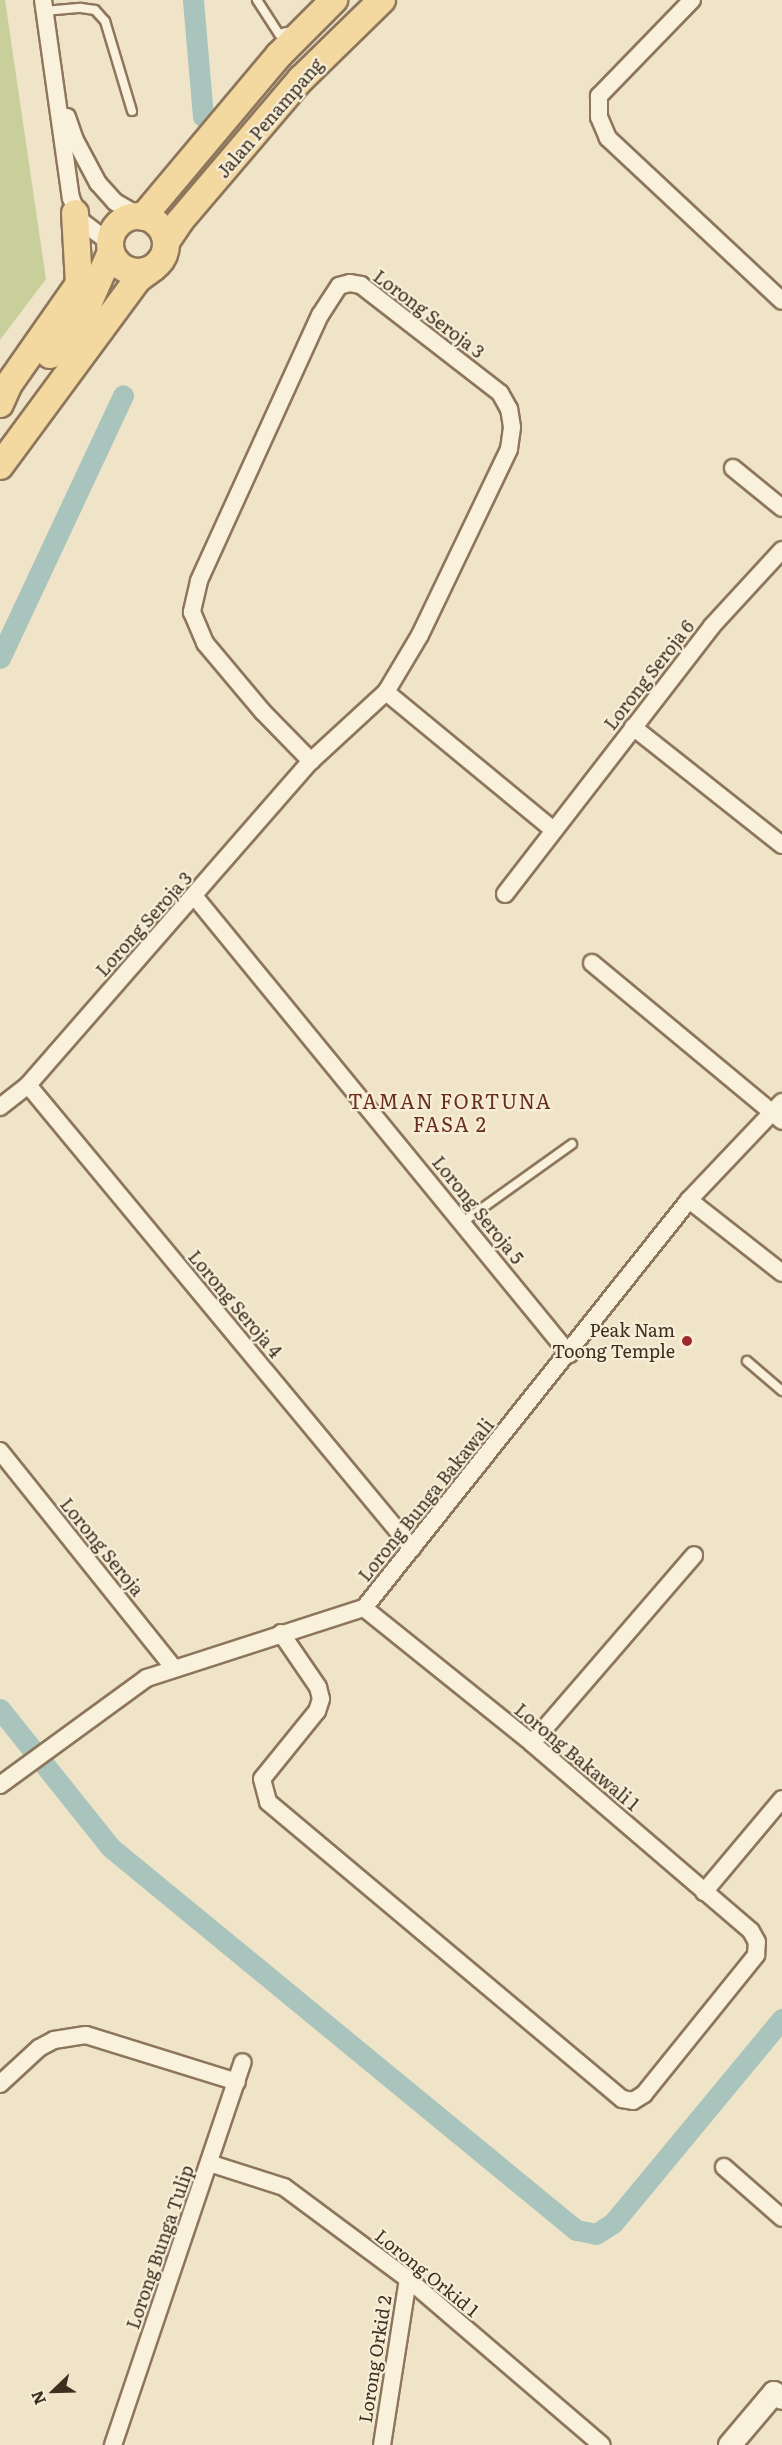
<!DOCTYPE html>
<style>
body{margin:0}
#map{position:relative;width:782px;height:2445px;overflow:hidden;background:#f0e4c8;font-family:Literata,serif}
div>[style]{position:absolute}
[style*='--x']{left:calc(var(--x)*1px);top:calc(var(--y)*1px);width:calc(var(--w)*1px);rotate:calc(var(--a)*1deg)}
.green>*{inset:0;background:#c9cf9b}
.canal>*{height:21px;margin:-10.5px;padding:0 10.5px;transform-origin:10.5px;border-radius:10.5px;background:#a9c4bc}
.roads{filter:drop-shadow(2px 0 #8d765c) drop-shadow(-2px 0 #8d765c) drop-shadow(0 2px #8d765c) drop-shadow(0 -2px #8d765c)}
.lane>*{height:8px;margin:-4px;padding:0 4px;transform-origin:4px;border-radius:4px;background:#faf1dc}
.street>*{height:16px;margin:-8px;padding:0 8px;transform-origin:8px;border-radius:8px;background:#faf1dc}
.secondary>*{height:22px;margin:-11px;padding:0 11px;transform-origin:11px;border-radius:11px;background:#faf1dc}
.primary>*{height:26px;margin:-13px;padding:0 13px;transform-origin:13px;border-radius:13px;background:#f3d9a0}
.primary>.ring{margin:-13px;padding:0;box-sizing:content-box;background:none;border:26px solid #f3d9a0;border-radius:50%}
.dots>*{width:16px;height:16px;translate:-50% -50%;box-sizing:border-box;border:3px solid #f7eed8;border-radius:50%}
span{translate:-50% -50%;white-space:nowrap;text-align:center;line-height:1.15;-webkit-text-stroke:4.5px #f7eed8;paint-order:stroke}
.street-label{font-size:18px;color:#3d2e20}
.poi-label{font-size:18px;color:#3d2e20}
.right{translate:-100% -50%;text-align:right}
.neighbourhood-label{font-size:20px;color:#6b2e1e;letter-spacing:1.5px}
.north{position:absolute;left:24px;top:2361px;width:60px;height:60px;-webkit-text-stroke:4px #f7eed8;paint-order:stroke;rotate:247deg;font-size:16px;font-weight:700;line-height:24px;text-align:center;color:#3d2e20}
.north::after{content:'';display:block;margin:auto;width:21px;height:27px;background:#3d2e20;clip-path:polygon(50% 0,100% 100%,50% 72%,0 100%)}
</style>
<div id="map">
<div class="green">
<div style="clip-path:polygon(0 0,5px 0,46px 279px,0 340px)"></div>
</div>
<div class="canal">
<div style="--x:193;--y:0;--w:117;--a:85.1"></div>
<div style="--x:0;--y:658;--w:290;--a:-64.9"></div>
<div style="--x:0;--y:1709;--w:176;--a:51.4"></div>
<div style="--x:110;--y:1847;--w:603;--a:39.42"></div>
<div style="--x:576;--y:2230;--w:20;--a:11"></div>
<div style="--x:596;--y:2234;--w:20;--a:-33"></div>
<div style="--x:613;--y:2223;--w:265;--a:-50.4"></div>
</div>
<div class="roads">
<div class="lane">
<div style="--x:257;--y:0;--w:40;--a:57.1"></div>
<div style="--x:279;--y:34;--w:12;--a:-14"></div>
<div style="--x:44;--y:11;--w:37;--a:-5"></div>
<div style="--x:81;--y:8;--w:14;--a:8"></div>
<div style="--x:95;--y:10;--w:15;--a:48"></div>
<div style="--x:105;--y:21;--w:94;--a:73.3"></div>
<div style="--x:463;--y:1222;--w:134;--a:-35.6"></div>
<div style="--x:747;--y:1361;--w:46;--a:40.6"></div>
</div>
<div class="street">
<div style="--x:43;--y:0;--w:200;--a:82"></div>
<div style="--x:71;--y:198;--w:25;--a:67"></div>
<div style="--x:81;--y:221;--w:36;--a:37"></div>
<div style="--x:692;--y:0;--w:134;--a:134.1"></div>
<div style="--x:599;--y:96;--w:21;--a:90"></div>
<div style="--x:599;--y:117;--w:23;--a:67"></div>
<div style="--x:608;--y:138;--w:238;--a:43.1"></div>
<div style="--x:67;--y:117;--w:24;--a:71"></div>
<div style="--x:75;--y:140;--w:49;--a:61.9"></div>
<div style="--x:98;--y:183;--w:25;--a:48"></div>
<div style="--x:115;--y:202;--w:30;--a:30"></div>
<div style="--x:733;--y:468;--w:63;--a:39.2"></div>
<div style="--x:386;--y:692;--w:215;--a:39.5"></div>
<div style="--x:633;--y:727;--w:190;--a:38.4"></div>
<div style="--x:505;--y:894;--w:339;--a:-52.3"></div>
<div style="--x:712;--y:626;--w:103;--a:-47.4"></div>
<div style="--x:195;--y:897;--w:591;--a:50.7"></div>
<div style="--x:592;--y:963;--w:247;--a:39.7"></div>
<div style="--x:28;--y:1085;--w:602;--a:50.33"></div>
<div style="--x:0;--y:1107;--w:36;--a:-38"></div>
<div style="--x:28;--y:1085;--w:430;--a:-48.9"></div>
<div style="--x:311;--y:761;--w:102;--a:-42.6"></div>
<div style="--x:386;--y:692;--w:66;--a:-59.2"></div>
<div style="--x:420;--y:635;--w:206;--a:-64.4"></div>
<div style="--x:509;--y:449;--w:22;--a:-82"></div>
<div style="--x:512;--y:427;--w:18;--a:-99"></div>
<div style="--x:509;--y:409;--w:18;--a:-119"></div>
<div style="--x:500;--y:393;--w:176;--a:-142.2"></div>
<div style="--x:361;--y:285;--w:11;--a:-170"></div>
<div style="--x:350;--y:283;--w:11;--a:165"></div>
<div style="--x:339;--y:286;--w:35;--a:123"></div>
<div style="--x:320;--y:315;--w:292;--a:114.5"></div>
<div style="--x:199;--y:581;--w:32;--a:103"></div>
<div style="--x:192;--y:612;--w:34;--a:67"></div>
<div style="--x:205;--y:643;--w:90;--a:50"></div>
<div style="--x:263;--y:712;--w:69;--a:45.6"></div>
<div style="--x:689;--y:1200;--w:118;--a:38.1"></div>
<div style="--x:0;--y:1451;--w:278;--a:51.3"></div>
<div style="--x:281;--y:1633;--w:65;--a:55.6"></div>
<div style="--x:318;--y:1687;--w:12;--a:76"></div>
<div style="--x:321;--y:1699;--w:13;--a:108"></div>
<div style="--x:317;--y:1711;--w:87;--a:129"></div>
<div style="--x:262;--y:1779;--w:24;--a:75"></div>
<div style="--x:268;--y:1802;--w:462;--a:40"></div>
<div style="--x:622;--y:2099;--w:11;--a:10"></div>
<div style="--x:633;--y:2101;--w:13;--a:-32"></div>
<div style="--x:644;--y:2094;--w:179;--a:-51.1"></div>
<div style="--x:756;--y:1955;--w:13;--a:-86"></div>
<div style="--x:757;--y:1942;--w:13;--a:-119"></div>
<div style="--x:751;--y:1931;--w:289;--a:-139.4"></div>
<div style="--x:532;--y:1743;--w:216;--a:-141.2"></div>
<div style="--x:532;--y:1743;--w:248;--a:-49.2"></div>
<div style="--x:0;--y:1785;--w:182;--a:-36.1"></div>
<div style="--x:147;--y:1678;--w:228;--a:-17.9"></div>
<div style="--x:364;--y:1608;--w:522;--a:-51.46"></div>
<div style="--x:689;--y:1200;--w:135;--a:-46.5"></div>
<div style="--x:704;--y:1892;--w:121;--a:-50"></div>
<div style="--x:0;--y:2084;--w:53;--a:-42.7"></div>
<div style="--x:39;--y:2048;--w:17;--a:-28"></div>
<div style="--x:54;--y:2040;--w:32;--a:-9"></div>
<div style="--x:86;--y:2035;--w:158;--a:17.3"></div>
<div style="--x:209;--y:2163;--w:79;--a:17.7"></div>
<div style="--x:284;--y:2187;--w:154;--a:36.6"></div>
<div style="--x:408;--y:2279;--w:255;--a:40.6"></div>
<div style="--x:724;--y:2167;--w:77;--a:41.3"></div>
<div style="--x:113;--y:2445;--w:404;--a:-71.3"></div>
<div style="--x:382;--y:2445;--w:168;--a:-81.1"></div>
</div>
<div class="secondary">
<div style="--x:730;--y:2445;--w:68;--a:-49.8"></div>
<div style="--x:774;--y:2393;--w:9;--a:32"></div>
</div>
<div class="primary">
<div class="ring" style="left:110px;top:216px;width:30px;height:30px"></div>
<div style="--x:143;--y:217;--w:212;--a:-50"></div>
<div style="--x:279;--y:55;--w:78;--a:-45"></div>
<div style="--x:166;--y:242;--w:25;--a:-56"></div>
<div style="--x:180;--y:221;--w:187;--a:-49.6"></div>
<div style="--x:301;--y:79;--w:113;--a:-44.3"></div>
<div style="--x:50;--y:355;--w:66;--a:-53.7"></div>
<div style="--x:89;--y:302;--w:55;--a:-66.3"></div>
<div style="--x:0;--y:404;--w:22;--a:-66"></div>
<div style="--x:9;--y:384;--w:122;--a:-55"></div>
<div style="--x:79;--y:284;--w:71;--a:-93.2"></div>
<div style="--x:0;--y:466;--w:232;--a:-53.6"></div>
<div style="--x:138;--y:279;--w:19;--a:-36"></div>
</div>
</div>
<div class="dots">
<div style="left:687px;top:1341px;background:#9e2a2b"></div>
</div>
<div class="street-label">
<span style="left:270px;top:118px;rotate:-49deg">Jalan Penampang</span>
<span style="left:429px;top:314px;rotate:37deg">Lorong Seroja 3</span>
<span style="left:649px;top:675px;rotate:-52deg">Lorong Seroja 6</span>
<span style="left:144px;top:924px;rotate:-48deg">Lorong Seroja 3</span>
<span style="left:478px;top:1210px;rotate:51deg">Lorong Seroja 5</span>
<span style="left:235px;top:1304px;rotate:50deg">Lorong Seroja 4</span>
<span style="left:426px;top:1500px;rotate:-51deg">Lorong Bunga Bakawali</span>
<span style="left:102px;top:1547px;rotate:51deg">Lorong Seroja</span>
<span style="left:577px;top:1757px;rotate:40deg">Lorong Bakawali 1</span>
<span style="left:160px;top:2247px;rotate:-71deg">Lorong Bunga Tulip</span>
<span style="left:427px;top:2273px;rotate:39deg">Lorong Orkid 1</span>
<span style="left:375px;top:2359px;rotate:-81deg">Lorong Orkid 2</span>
</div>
<div class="poi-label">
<span class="right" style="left:675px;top:1341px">Peak Nam<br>Toong Temple</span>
</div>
<div class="neighbourhood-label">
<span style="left:450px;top:1112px">TAMAN FORTUNA<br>FASA 2</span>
</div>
<div class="north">N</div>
</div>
